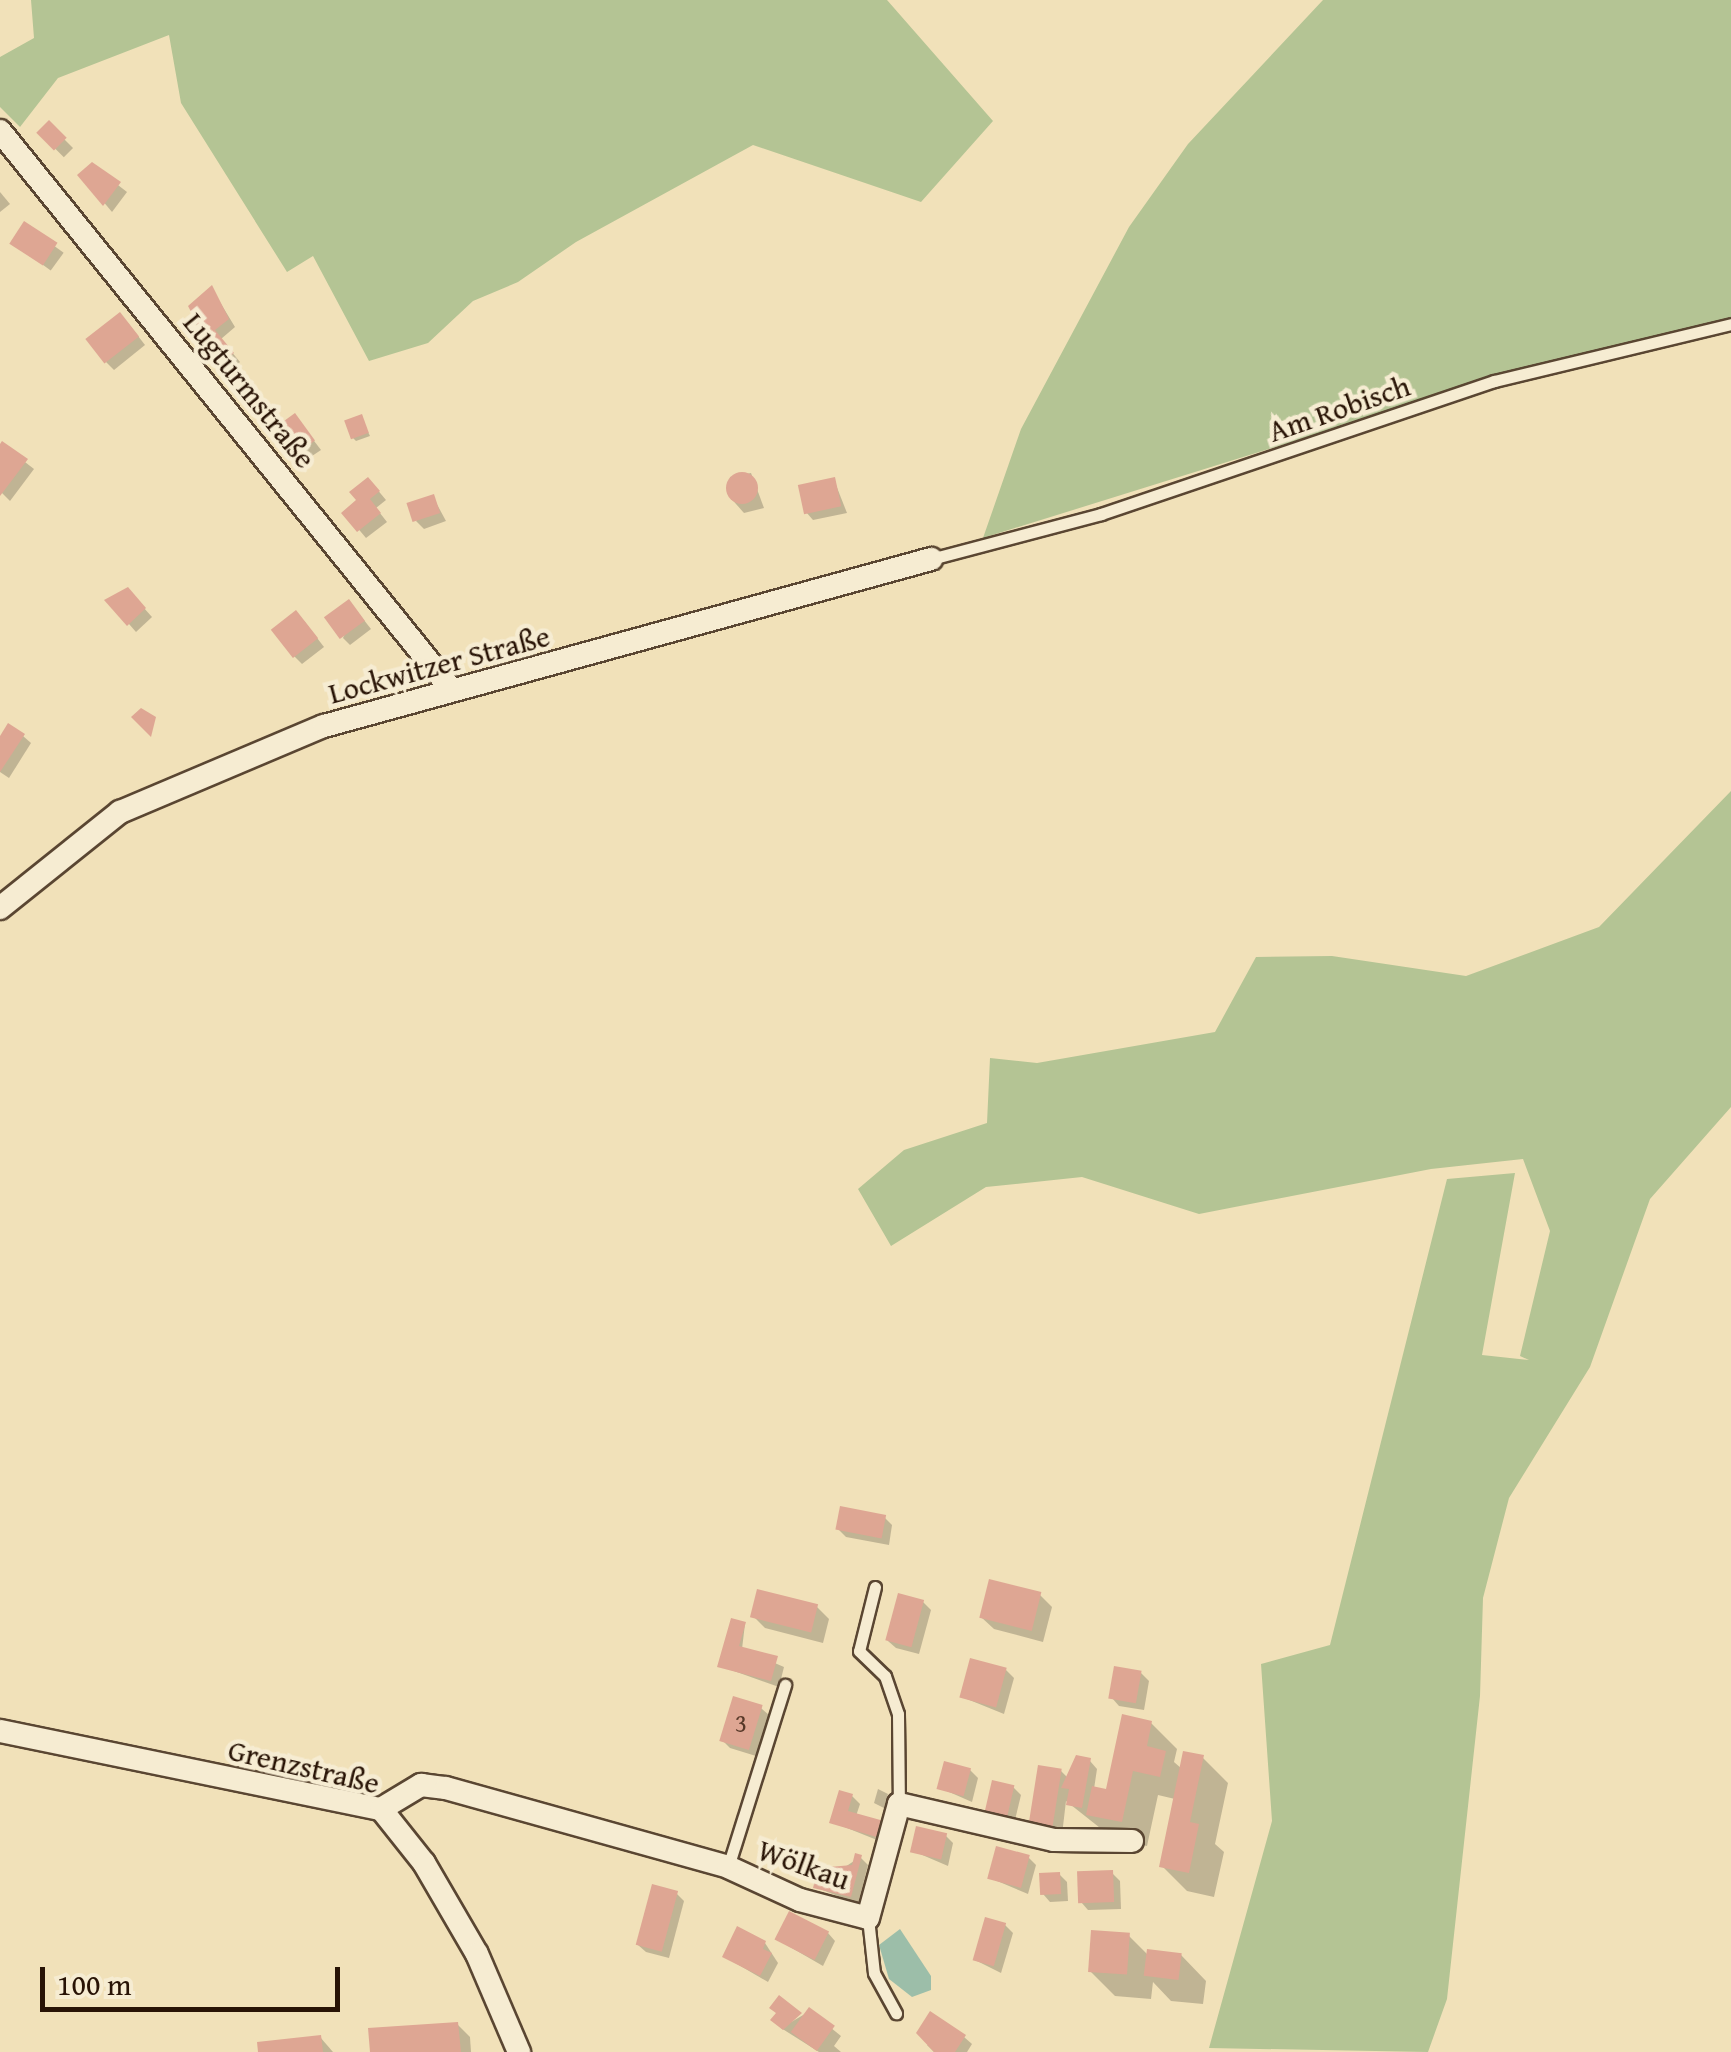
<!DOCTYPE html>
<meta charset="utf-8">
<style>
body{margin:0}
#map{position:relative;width:1731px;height:2052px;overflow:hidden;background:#f1e1b9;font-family:"Gentium Book Plus",serif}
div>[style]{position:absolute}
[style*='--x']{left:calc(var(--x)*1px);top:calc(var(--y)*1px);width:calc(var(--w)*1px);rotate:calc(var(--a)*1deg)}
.green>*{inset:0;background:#b4c494}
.water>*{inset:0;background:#9cbea9}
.shadow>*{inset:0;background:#0003;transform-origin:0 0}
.building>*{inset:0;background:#dea693;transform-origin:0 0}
.round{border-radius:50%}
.roads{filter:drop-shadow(2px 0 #5a4632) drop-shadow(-2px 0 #5a4632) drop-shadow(0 2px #5a4632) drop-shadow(0 -2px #5a4632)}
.lane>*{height:11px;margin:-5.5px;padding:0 5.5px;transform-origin:5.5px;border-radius:5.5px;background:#f6ecd2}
.street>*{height:22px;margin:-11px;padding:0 11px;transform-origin:11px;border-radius:11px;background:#f6ecd2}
span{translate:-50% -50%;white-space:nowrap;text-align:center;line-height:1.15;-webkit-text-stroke:9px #f6ecd2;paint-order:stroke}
.number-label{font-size:25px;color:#563828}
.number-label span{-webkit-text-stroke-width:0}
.street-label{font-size:30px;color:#281305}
.scale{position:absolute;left:40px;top:1967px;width:300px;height:45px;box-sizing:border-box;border:5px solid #281305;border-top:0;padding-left:12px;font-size:30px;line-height:35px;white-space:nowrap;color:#281305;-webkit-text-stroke:8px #f6ecd2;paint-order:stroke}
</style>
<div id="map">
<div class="green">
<div style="clip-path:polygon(31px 0,887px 0,993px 121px,921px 202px,753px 145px,576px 242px,518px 282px,473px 301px,428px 343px,369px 361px,313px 256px,287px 272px,181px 103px,169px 35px,58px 78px,20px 127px,0 107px,0 57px,34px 38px)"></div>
<div style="clip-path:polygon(1323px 0,1731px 0,1731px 323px,1565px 357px,983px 538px,1021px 429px,1129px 227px,1188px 144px)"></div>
<div style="clip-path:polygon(1731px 791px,1731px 1107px,1650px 1199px,1590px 1367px,1509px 1498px,1483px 1598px,1480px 1696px,1447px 1999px,1428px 2052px,1209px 2048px,1272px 1821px,1261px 1664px,1330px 1645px,1447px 1179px,1515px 1173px,1482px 1355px,1529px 1360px,1520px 1356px,1550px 1231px,1523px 1159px,1431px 1169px,1199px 1214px,1082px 1177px,986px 1187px,891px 1246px,858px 1189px,904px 1150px,987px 1123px,990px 1058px,1037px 1063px,1215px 1032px,1256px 957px,1332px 956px,1466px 976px,1599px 927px)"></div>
</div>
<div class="water">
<div style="clip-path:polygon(900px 1929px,931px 1976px,931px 1990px,912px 1997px,889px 1979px,879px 1945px)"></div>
</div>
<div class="shadow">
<div style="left:49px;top:124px;width:34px;height:13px;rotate:45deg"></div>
<div style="clip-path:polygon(92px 165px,127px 192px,112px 212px,81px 175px)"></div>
<div style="clip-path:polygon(0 192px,10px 204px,0 212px)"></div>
<div style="left:24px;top:224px;width:49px;height:22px;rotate:36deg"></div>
<div style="clip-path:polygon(212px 289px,235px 327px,221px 339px,240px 362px,228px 372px,194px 322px)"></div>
<div style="clip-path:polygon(128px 323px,145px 345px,114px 370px,106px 362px)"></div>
<div style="clip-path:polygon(295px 416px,321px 450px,306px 460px,299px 452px)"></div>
<div style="clip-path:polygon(361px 417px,370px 436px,356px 441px,353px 438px)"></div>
<div style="clip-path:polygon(3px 445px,34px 469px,10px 501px,0 491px)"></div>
<div style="clip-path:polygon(751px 473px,764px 508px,744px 513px,728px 495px,730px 477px)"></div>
<div style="clip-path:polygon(834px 480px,847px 513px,813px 520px,806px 512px)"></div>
<div style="clip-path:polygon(376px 488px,386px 500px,376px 508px,387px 522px,366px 538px,345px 513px)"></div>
<div style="clip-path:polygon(433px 497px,446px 521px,424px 529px,416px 521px)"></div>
<div style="clip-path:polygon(135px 598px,152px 617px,136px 632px,108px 600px)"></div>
<div style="clip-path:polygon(356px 610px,371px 629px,350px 645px,343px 638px)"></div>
<div style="clip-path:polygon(304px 621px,324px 647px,302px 664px,294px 656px)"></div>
<div style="clip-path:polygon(23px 736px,31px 743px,9px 778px,0 772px,0 738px)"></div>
<div style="clip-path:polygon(884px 1517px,892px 1525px,889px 1545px,846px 1537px,838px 1529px)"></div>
<div style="clip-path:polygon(1039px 1594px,1052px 1607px,1043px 1642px,994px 1629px,981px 1617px)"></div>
<div style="clip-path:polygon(923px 1602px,931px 1610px,919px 1654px,896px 1648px,888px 1641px)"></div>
<div style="clip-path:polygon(817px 1607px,829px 1619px,823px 1643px,765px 1628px,753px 1616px)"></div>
<div style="clip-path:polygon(745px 1624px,742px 1649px,784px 1667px,779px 1687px,720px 1666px)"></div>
<div style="clip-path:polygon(1006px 1670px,1014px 1678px,1004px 1714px,962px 1697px)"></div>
<div style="clip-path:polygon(1141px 1673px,1149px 1681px,1144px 1710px,1119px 1706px,1112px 1698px)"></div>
<div style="clip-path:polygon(761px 1708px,769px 1715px,756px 1756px,730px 1748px,722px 1740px)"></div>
<div style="clip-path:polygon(1151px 1723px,1177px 1749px,1174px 1762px,1182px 1769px,1203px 1758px,1228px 1783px,1215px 1844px,1224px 1852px,1214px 1897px,1187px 1891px,1162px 1866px,1175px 1799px,1158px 1795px,1147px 1846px,1114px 1839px,1066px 1801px,1062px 1835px,1035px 1823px,1061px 1771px,1068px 1778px,1090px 1761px,1097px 1769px,1094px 1789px,1108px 1792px)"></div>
<div style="clip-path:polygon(970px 1770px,978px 1778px,972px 1802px,940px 1788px)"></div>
<div style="clip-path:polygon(1013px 1787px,1021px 1795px,1014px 1824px,996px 1820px)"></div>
<div style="clip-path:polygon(878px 1789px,888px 1794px,884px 1808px,874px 1803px)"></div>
<div style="clip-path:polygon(852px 1796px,860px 1804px,856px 1816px,887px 1844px,832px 1822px)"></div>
<div style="clip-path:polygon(946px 1836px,953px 1843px,948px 1866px,913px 1851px)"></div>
<div style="clip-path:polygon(860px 1857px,868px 1865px,858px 1904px,815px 1887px)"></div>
<div style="clip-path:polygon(1028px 1857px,1036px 1865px,1028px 1894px,990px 1878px)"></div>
<div style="clip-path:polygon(1112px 1873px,1120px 1881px,1121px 1909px,1088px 1910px,1081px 1902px)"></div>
<div style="clip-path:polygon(1059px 1874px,1067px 1882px,1068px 1901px,1050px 1902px,1043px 1894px)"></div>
<div style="clip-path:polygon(676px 1893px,684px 1901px,669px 1958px,646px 1952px,638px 1945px)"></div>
<div style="clip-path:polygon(1005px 1925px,1013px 1933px,1001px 1973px,975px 1960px)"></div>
<div style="clip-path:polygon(828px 1933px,835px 1941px,823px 1966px,778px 1940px)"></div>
<div style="clip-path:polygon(1129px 1936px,1148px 1955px,1181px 1955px,1206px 1981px,1203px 2004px,1171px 2001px,1153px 1982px,1151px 1999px,1115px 1996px,1090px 1971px)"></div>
<div style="clip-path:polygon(765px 1943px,778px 1963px,768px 1982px,725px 1957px)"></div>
<div style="clip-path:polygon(810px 2011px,841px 2036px,834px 2046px,841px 2052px,819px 2052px,781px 2028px)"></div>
<div style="clip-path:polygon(457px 2024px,470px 2037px,471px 2052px,372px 2052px)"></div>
<div style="clip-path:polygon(320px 2037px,333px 2052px,261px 2052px)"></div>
<div style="clip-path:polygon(964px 2037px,972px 2044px,967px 2052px,934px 2052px,927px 2045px)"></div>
</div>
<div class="building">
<div style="left:49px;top:120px;width:25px;height:18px;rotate:45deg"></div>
<div style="clip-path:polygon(92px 162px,121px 182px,103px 206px,77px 175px)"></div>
<div style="left:24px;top:221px;width:40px;height:27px;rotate:33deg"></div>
<div style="clip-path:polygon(212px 285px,229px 319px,215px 330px,234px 353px,218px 366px,200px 343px,205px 339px,188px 306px)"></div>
<div style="left:120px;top:312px;width:31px;height:44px;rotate:52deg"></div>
<div style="left:295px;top:413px;width:34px;height:22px;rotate:54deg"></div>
<div style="left:362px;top:414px;width:20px;height:19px;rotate:70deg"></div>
<div style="clip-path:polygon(2px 441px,28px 459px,0 496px,0 444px)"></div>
<div class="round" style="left:726px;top:472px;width:32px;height:32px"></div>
<div style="clip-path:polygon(368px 477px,380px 491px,370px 499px,381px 513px,357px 532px,341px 513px,356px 500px,349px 492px)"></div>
<div style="left:835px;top:477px;width:30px;height:38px;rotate:78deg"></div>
<div style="left:434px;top:494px;width:20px;height:29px;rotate:72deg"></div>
<div style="clip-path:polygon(128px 587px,146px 608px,127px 626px,104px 600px)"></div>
<div style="left:349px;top:599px;width:27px;height:31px;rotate:54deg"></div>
<div style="left:296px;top:610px;width:36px;height:32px;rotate:52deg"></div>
<div style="clip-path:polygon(141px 708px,156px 717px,151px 737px,131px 717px)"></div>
<div style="clip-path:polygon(8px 723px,25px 734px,0 772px,0 736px)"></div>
<div style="left:840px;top:1506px;width:47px;height:24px;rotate:11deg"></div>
<div style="left:989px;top:1579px;width:54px;height:40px;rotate:14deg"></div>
<div style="left:757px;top:1589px;width:63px;height:29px;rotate:14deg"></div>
<div style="left:898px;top:1593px;width:27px;height:49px;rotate:15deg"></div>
<div style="clip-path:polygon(731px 1618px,746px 1622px,739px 1646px,778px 1656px,771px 1681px,717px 1667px)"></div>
<div style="left:970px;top:1658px;width:38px;height:41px;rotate:15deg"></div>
<div style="left:1114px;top:1666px;width:28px;height:33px;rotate:10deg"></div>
<div style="left:733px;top:1696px;width:31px;height:47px;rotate:17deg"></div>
<div style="clip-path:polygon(1122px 1714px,1152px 1721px,1147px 1746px,1166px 1751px,1160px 1777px,1133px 1771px,1122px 1822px,1086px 1815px,1092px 1786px,1106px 1789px)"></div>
<div style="clip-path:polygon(1183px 1751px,1204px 1755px,1190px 1822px,1199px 1824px,1189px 1873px,1159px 1867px)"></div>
<div style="clip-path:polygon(1076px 1755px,1091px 1758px,1082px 1808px,1066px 1805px,1069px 1789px,1061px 1788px)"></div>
<div style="left:944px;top:1761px;width:28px;height:29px;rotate:15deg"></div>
<div style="left:1038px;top:1765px;width:24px;height:59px;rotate:9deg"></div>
<div style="left:992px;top:1780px;width:23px;height:34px;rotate:13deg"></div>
<div style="clip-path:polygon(839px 1790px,853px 1794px,848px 1811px,884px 1821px,880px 1838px,829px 1823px)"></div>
<div style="left:916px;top:1826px;width:32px;height:27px;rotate:13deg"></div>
<div style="left:996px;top:1846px;width:35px;height:34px;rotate:15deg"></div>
<div style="clip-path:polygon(855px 1853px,862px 1855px,851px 1897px,813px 1888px,818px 1868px,852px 1865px)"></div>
<div style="left:1113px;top:1870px;width:32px;height:36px;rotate:88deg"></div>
<div style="left:1060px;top:1872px;width:22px;height:21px;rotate:87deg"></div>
<div style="left:652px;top:1884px;width:27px;height:63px;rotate:15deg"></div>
<div style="left:789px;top:1911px;width:45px;height:32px;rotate:27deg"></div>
<div style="left:985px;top:1917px;width:22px;height:45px;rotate:16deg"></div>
<div style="clip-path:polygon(737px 1926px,766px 1941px,763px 1949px,772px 1953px,760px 1976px,722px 1957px)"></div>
<div style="left:1091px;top:1930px;width:39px;height:42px;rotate:4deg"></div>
<div style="left:1147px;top:1949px;width:35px;height:27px;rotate:7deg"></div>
<div style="clip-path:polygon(779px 1995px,802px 2013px,783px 2030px,770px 2020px,776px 2013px,769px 2008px)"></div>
<div style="left:809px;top:2007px;width:32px;height:31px;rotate:36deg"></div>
<div style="clip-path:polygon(930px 2011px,966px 2035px,955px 2052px,934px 2052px,916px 2033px)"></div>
<div style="clip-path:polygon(458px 2022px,461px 2052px,370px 2052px,368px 2028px)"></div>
<div style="clip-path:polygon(321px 2035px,323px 2052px,258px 2052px,257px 2042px)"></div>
</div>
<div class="roads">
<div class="lane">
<div style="--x:931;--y:559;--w:176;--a:-14.8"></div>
<div style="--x:1101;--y:514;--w:415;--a:-18.7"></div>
<div style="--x:1494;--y:381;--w:244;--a:-13.5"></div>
<div style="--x:875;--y:1587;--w:66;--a:104"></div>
<div style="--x:859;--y:1651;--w:36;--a:44"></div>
<div style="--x:885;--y:1676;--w:40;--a:71.1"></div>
<div style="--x:898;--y:1714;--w:90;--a:89.4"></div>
<div style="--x:728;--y:1867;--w:191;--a:-72.6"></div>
<div style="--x:868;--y:1918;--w:55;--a:83.8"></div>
<div style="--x:874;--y:1973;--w:46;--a:61.2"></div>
</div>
<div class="street">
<div style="--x:0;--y:131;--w:717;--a:51.05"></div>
<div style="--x:0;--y:908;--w:154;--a:-38.7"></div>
<div style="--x:120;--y:812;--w:221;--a:-22.9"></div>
<div style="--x:324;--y:726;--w:630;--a:-15.38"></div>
<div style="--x:0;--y:1731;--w:389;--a:11.6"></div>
<div style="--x:381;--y:1809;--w:69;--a:51.5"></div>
<div style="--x:424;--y:1863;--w:105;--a:59.8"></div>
<div style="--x:477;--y:1954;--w:107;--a:66.8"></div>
<div style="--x:381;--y:1809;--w:47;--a:-31"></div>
<div style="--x:421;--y:1785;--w:25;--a:7"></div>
<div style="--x:446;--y:1788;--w:293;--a:15.6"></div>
<div style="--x:728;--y:1867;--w:79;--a:24.6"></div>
<div style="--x:800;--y:1900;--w:70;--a:14.8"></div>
<div style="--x:868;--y:1918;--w:118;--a:-74.8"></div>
<div style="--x:899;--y:1804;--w:159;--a:13.1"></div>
<div style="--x:1054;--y:1840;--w:78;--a:0.7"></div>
</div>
</div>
<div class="number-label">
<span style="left:741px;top:1723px">3</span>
</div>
<div class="street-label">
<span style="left:250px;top:390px;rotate:51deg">Lugturmstraße</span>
<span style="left:1339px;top:408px;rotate:-19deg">Am Robisch</span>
<span style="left:439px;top:664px;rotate:-15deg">Lockwitzer Straße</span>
<span style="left:304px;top:1766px;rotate:13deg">Grenzstraße</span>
<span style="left:804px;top:1864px;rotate:20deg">Wölkau</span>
</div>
<div class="scale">100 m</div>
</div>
